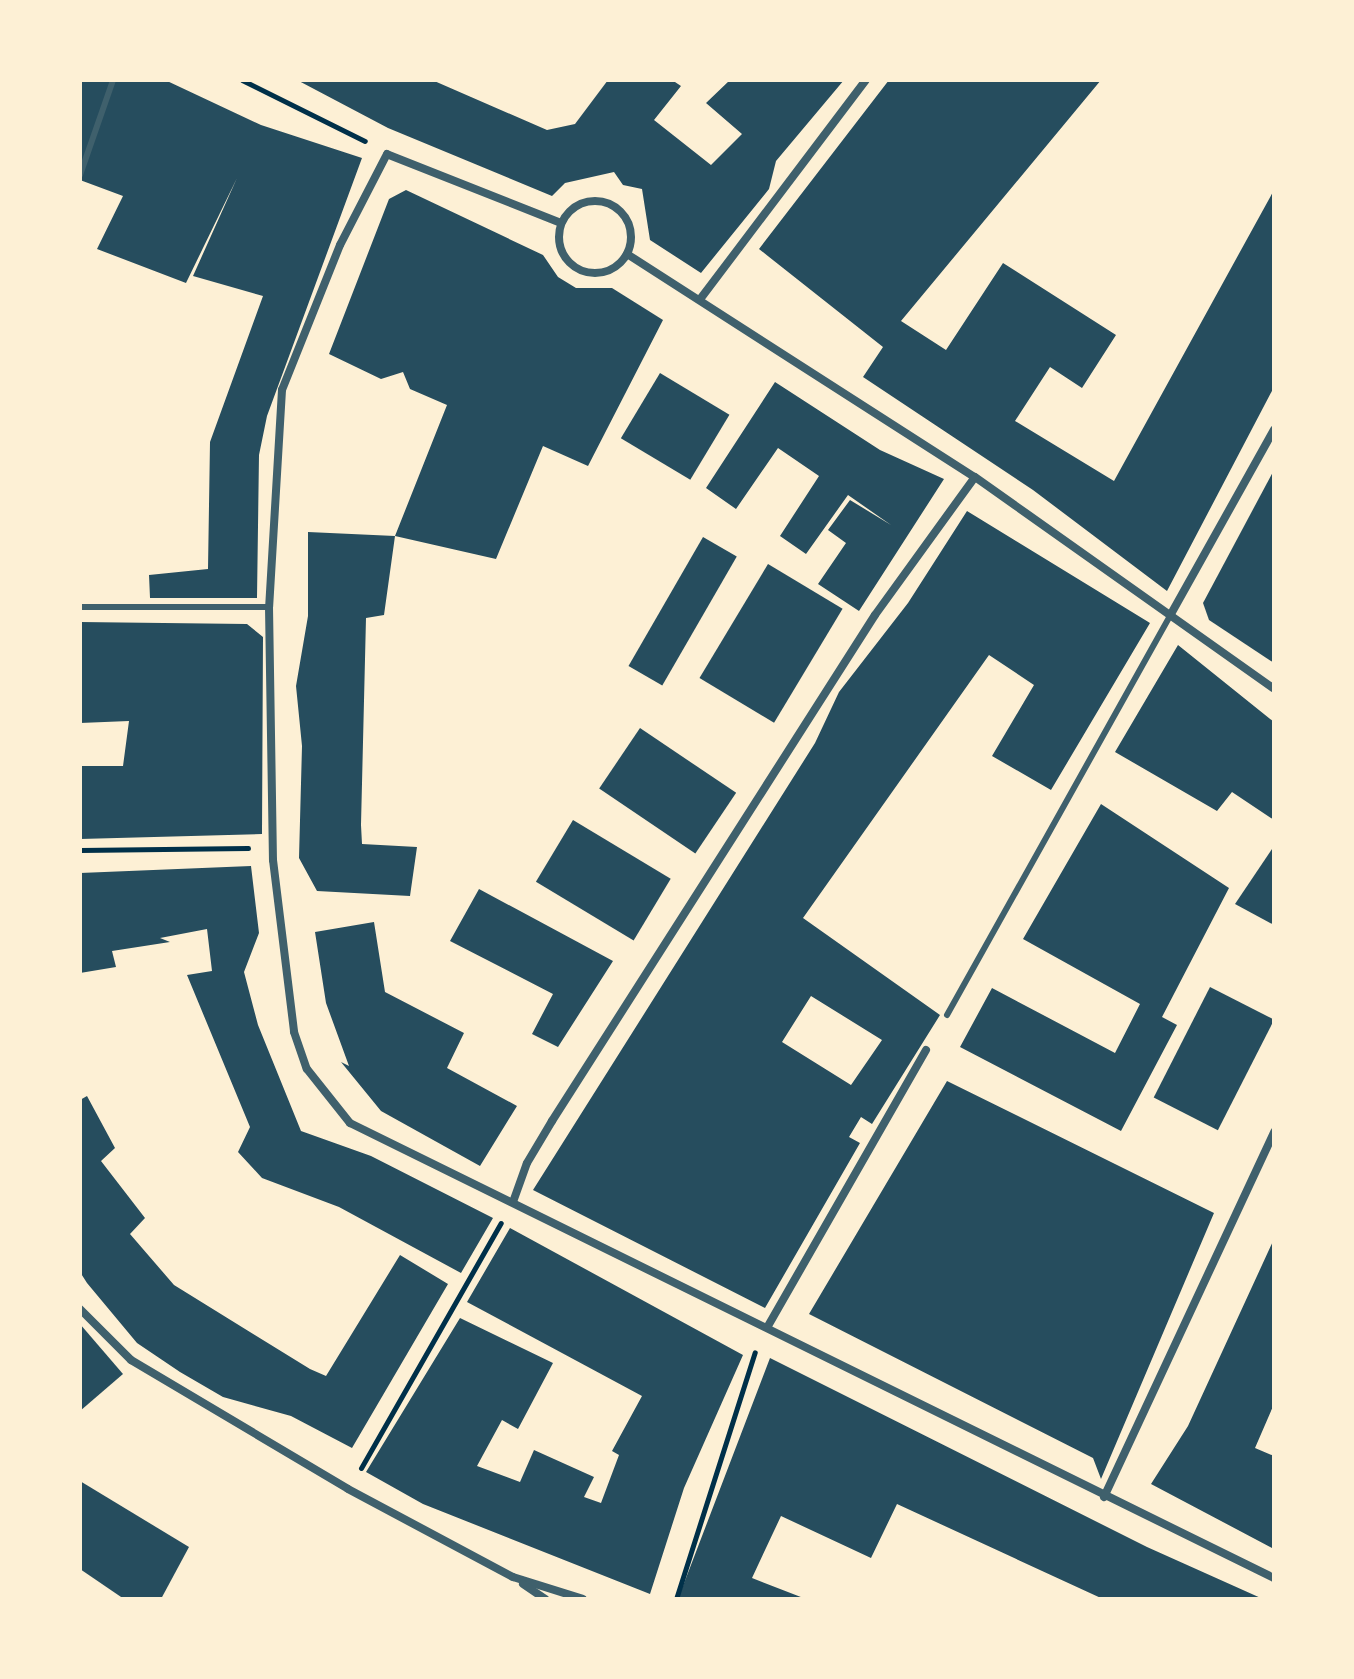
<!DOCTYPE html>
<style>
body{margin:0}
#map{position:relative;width:1354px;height:1679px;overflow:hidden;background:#fdf0d5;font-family:"DejaVu Sans",sans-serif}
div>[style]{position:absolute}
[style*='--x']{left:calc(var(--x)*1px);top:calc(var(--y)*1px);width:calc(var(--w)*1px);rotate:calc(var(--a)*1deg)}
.building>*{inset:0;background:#264d5e;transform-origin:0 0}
.path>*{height:5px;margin:-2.5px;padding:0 2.5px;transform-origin:2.5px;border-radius:2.5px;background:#003049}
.service>*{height:6px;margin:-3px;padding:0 3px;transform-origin:3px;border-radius:3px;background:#3f606c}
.minor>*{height:8px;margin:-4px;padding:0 4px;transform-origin:4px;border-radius:4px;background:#3f606c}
.minor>.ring{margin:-4px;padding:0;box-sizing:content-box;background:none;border:8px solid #3f606c;border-radius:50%}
span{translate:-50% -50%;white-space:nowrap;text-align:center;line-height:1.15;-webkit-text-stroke:6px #fdf0d5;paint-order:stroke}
.frame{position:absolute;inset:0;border:82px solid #fdf0d5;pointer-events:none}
</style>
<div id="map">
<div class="building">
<div style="clip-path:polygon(80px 80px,165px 80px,261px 125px,362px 158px,267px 416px,259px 455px,257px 598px,150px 598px,149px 575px,208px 569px,210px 442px,263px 296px,193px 276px,237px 178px,186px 283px,97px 249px,123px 196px,80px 180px)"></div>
<div style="clip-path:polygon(297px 80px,432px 80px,547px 130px,575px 124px,608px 80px,672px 80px,681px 86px,654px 120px,711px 165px,742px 134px,706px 103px,730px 80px,844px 80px,776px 161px,769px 189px,701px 273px,650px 240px,642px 189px,623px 185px,614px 172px,565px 183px,552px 196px,388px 128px)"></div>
<div style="clip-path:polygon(889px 80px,1101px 80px,901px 321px,946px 350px,1003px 263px,1116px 335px,1082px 388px,1050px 367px,1015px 421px,1114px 481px,1274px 190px,1274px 387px,1167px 591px,1033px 490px,863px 377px,883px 347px,759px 249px)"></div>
<div style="clip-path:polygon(406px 190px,543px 255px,558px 277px,576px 288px,612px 288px,663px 320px,588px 466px,543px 446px,496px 559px,395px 536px,447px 405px,410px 389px,403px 372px,381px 379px,329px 354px,389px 199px)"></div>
<div style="left:660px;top:373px;width:81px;height:76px;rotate:31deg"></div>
<div style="clip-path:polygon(775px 382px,880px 450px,944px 479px,859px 611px,818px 584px,846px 543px,828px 530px,850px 500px,891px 525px,848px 495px,806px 554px,780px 536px,819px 476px,778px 448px,736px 509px,706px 488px)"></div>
<div style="clip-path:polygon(1274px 470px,1274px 663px,1209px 620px,1203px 603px)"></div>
<div style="clip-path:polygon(evenodd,967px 511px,1150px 623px,1051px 790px,992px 756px,1034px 685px,989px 655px,803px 918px,940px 1015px,872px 1124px,861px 1117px,849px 1137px,860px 1143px,765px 1308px,533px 1190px,815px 743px,839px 692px,908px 603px,967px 511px,811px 996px,882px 1040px,851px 1085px,782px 1042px,811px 996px)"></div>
<div style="clip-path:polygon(308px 532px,395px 536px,384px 615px,366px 618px,361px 825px,362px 844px,417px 847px,410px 896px,317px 891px,299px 858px,302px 746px,296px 686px,308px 616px)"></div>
<div style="left:703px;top:537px;width:39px;height:149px;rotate:30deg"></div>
<div style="left:768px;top:564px;width:87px;height:133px;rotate:31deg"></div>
<div style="clip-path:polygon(80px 622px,247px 624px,263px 637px,262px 834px,80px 839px,80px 766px,123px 766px,129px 721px,80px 723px)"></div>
<div style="clip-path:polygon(1178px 645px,1274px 722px,1274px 820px,1232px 792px,1217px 811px,1115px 752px)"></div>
<div style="left:640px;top:728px;width:116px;height:73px;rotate:34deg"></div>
<div style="clip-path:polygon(1101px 804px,1229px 888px,1162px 1017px,1177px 1025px,1121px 1131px,960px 1047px,992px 988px,1115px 1053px,1140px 1004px,1023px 939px)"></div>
<div style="left:573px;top:820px;width:114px;height:72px;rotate:31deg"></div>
<div style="clip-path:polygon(1274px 846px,1274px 925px,1235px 904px)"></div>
<div style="clip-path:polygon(251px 866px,259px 933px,244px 972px,258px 1025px,301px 1131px,371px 1156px,493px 1218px,461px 1273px,339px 1207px,262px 1178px,238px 1152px,250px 1127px,187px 975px,212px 971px,207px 929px,160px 938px,170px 942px,112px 951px,116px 967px,80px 973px,80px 873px)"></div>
<div style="clip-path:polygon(479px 889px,613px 961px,558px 1047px,532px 1034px,553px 994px,450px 941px)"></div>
<div style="clip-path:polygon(374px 922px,385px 992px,464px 1033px,447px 1068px,517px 1106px,480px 1166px,381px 1111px,341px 1062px,349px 1066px,326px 1003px,315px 932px)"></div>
<div style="left:1210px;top:987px;width:72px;height:124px;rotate:27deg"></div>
<div style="clip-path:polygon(947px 1081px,1214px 1213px,1101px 1479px,1093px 1458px,809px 1314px)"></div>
<div style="clip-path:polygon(87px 1096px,115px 1148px,101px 1161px,145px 1218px,130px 1234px,174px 1285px,310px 1369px,326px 1376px,400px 1255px,448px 1284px,352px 1448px,291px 1416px,223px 1397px,180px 1372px,137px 1343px,87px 1283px,80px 1272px,80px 1100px)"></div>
<div style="clip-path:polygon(510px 1228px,743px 1355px,684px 1488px,650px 1594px,423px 1504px,366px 1472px,460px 1318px,553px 1363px,518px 1429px,502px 1420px,477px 1466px,520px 1482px,534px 1450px,594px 1477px,584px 1497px,601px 1503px,619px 1455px,612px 1451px,642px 1396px,467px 1302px)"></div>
<div style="clip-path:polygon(1274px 1239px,1274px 1404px,1255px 1448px,1274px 1456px,1274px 1549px,1151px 1484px,1188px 1426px)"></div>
<div style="clip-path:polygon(80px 1324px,123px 1374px,80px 1411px)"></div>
<div style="clip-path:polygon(770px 1358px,1147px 1547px,1263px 1599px,1103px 1599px,897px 1504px,871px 1558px,781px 1516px,752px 1578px,806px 1599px,678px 1599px)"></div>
<div style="clip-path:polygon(80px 1481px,189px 1547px,161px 1599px,124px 1599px,80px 1569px)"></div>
</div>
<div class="path">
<div style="--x:242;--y:80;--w:137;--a:26.4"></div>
<div style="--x:80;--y:850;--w:168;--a:-0.7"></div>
<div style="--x:361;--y:1468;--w:282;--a:-60.3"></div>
<div style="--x:676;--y:1599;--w:259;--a:-72.3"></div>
</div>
<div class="service">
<div style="--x:80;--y:175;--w:101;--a:-70.8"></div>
<div style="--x:80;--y:607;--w:189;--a:0"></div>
<div style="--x:947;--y:1015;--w:459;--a:-60.8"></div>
</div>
<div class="minor">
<div class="ring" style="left:559px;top:201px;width:64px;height:64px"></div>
<div style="--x:561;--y:223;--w:187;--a:-158.4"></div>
<div style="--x:387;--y:154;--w:102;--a:117.3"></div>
<div style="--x:340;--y:245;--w:156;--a:111.8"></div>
<div style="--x:282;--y:390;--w:217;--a:93.4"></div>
<div style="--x:269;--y:607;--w:253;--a:89.1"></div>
<div style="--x:273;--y:860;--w:173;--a:83"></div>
<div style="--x:294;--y:1032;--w:39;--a:71"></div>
<div style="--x:307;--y:1069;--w:69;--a:51.5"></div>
<div style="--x:350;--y:1123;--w:1030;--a:26.22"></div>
<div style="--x:627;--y:254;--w:413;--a:32.7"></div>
<div style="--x:975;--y:477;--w:367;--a:35.3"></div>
<div style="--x:701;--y:298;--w:273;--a:-52.9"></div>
<div style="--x:1171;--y:614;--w:211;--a:-60.8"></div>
<div style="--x:513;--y:1202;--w:41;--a:-70.3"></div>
<div style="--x:527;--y:1163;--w:49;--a:-59.2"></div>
<div style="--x:552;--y:1121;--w:600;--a:-57.45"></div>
<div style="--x:875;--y:615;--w:170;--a:-54.1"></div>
<div style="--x:80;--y:1309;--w:72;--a:45"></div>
<div style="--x:131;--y:1360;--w:252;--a:30.7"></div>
<div style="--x:348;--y:1489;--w:187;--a:28.1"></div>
<div style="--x:513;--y:1577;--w:73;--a:17.4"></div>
<div style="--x:768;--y:1326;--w:318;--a:-60.2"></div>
<div style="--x:1104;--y:1497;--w:403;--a:-65"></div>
<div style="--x:523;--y:1584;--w:27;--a:34"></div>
</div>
<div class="frame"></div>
</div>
